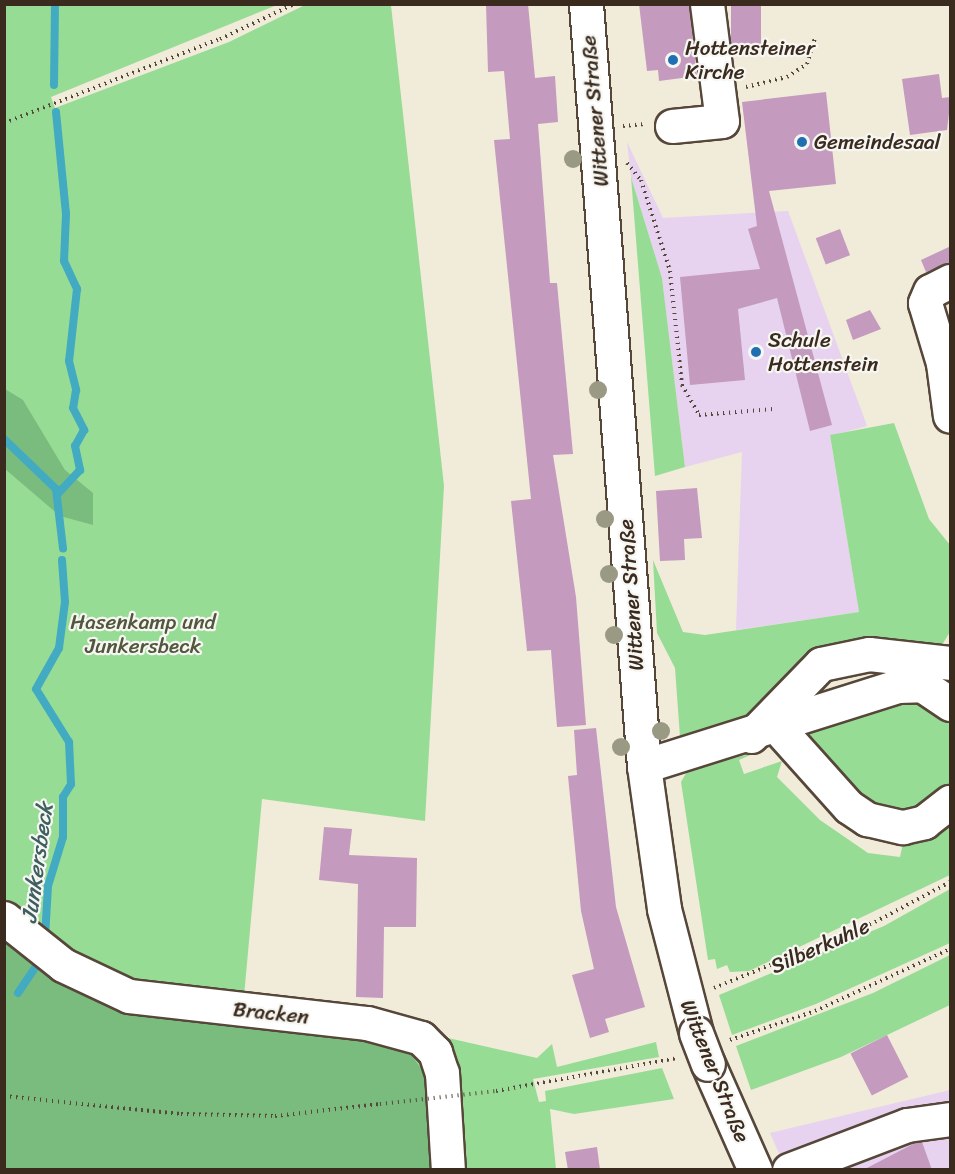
<!DOCTYPE html>
<meta charset="utf-8">
<style>
body{margin:0}
#map{position:relative;width:955px;height:1174px;overflow:hidden;background:#f1ebd9;font-family:Sriracha,sans-serif}
div>[style]{position:absolute}
[style*='--x']{left:calc(var(--x)*1px);top:calc(var(--y)*1px);width:calc(var(--w)*1px);rotate:calc(var(--a)*1deg)}
.built>*{inset:0;background:#e7d2ef}
.green>*{inset:0;background:#97dc95}
.forest>*{inset:0;background:#79bc7e}
.stream>*{height:8px;margin:-4px;padding:0 4px;transform-origin:4px;border-radius:4px;background:#42abc2}
.building>*{inset:0;background:#c49abf;transform-origin:0 0}
.path>*{height:4px;margin-top:-2px;transform-origin:0;background:repeating-linear-gradient(90deg,#56473a 0 1.5px,transparent 0 6px)}
.roads{filter:drop-shadow(2px 0 #56473a) drop-shadow(-2px 0 #56473a) drop-shadow(0 2px #56473a) drop-shadow(0 -2px #56473a)}
.minor>*{height:33px;margin:-16.5px;padding:0 16.5px;transform-origin:16.5px;border-radius:16.5px;background:#fff}
.path-bridge>*{height:4px;margin-top:-2px;transform-origin:0;background:repeating-linear-gradient(90deg,#56473a 0 1.5px,transparent 0 6px)}
.bridges{filter:drop-shadow(2px 0 #56473a) drop-shadow(-2px 0 #56473a) drop-shadow(0 2px #56473a) drop-shadow(0 -2px #56473a)}
.minor-bridge>*{height:33px;margin:-16.5px;padding:0 16.5px;transform-origin:16.5px;border-radius:16.5px;background:#fff}
.trees>*{width:18px;height:18px;margin:-9px;border-radius:50%;background:#9a9983}
.dots>*{width:16px;height:16px;translate:-50% -50%;box-sizing:border-box;border:3px solid #f6f6f2;border-radius:50%}
span{translate:-50% -50%;white-space:nowrap;text-align:center;line-height:1.15;-webkit-text-stroke:4.5px #f6f6f2;paint-order:stroke}
.poi-label{font-size:21px;color:#3b2a1e}
.left{translate:0 -50%;text-align:left}
.street-label{font-size:21px;color:#3b2a1e}
.park-label{font-size:21px;color:#52563c}
.water-label{font-size:22px;color:#3e5e60;font-style:italic}
.frame{position:absolute;inset:0;border:6px solid #3b2a1e;pointer-events:none}
</style>
<div id="map">
<div class="built">
<div style="clip-path:polygon(627px 142px,663px 218px,788px 211px,867px 426px,830px 436px,859px 612px,736px 630px,742px 452px,685px 467px,662px 278px,631px 177px)"></div>
<div style="clip-path:polygon(950px 1090px,950px 1169px,786px 1169px,770px 1133px)"></div>
</div>
<div class="green">
<div style="clip-path:polygon(5px 5px,277px 5px,51px 97px,55px 108px,229px 42px,305px 5px,391px 5px,444px 486px,425px 821px,262px 799px,244px 996px,429px 1027px,448px 1038px,537px 1058px,552px 1044px,557px 1067px,656px 1042px,659px 1057px,533px 1079px,539px 1102px,546px 1101px,545px 1091px,662px 1068px,674px 1099px,574px 1114px,550px 1109px,556px 1169px,5px 1169px)"></div>
<div style="clip-path:polygon(631px 177px,662px 278px,685px 467px,655px 476px)"></div>
<div style="clip-path:polygon(894px 423px,929px 519px,950px 545px,950px 632px,940px 648px,869px 645px,757px 715px,699px 739px,680px 737px,675px 668px,657px 633px,653px 560px,683px 632px,705px 635px,859px 612px,830px 435px)"></div>
<div style="clip-path:polygon(918px 697px,950px 721px,950px 786px,922px 813px,873px 811px,807px 731px)"></div>
<div style="clip-path:polygon(755px 753px,739px 760px,744px 774px,782px 761px,777px 777px,820px 820px,868px 853px,900px 857px,904px 838px,950px 817px,950px 875px,749px 971px,730px 972px,727px 965px,717px 969px,715px 959px,708px 960px,681px 782px,689px 768px)"></div>
<div style="clip-path:polygon(950px 889px,950px 943px,816px 1004px,732px 1035px,719px 995px,884px 926px)"></div>
<div style="clip-path:polygon(950px 955px,950px 1005px,841px 1057px,751px 1090px,736px 1046px,873px 993px)"></div>
</div>
<div class="forest">
<div style="clip-path:polygon(5px 389px,23px 400px,65px 470px,93px 493px,93px 525px,60px 516px,5px 469px)"></div>
<div style="clip-path:polygon(4px 938px,42px 967px,408px 1051px,424px 1072px,433px 1169px,5px 1169px)"></div>
</div>
<div class="stream">
<div style="--x:54;--y:85;--w:81;--a:-89.3"></div>
<div style="--x:56;--y:112;--w:102;--a:84.4"></div>
<div style="--x:66;--y:214;--w:47;--a:92.4"></div>
<div style="--x:64;--y:261;--w:31;--a:65"></div>
<div style="--x:77;--y:289;--w:72;--a:96.3"></div>
<div style="--x:69;--y:361;--w:30;--a:76"></div>
<div style="--x:76;--y:390;--w:18;--a:99"></div>
<div style="--x:73;--y:408;--w:25;--a:63"></div>
<div style="--x:84;--y:430;--w:18;--a:119"></div>
<div style="--x:75;--y:446;--w:25;--a:78"></div>
<div style="--x:80;--y:470;--w:33;--a:133"></div>
<div style="--x:4;--y:439;--w:72;--a:43.9"></div>
<div style="--x:56;--y:489;--w:60;--a:83.3"></div>
<div style="--x:45;--y:938;--w:52;--a:-86.7"></div>
<div style="--x:48;--y:886;--w:51;--a:-73"></div>
<div style="--x:63;--y:837;--w:40;--a:-90"></div>
<div style="--x:63;--y:797;--w:15;--a:-58"></div>
<div style="--x:71;--y:784;--w:42;--a:-92.7"></div>
<div style="--x:69;--y:742;--w:62;--a:-121.9"></div>
<div style="--x:36;--y:689;--w:47;--a:-60.7"></div>
<div style="--x:59;--y:648;--w:46;--a:-82.6"></div>
<div style="--x:65;--y:602;--w:42;--a:-94.1"></div>
<div style="--x:18;--y:993;--w:34;--a:-56"></div>
</div>
<div class="building">
<div style="clip-path:polygon(486px 4px,528px 4px,535px 78px,555px 76px,558px 122px,538px 124px,550px 283px,557px 283px,573px 454px,553px 455px,576px 597px,586px 725px,557px 727px,551px 650px,527px 651px,511px 501px,531px 499px,494px 140px,510px 139px,504px 71px,488px 72px)"></div>
<div style="clip-path:polygon(639px 4px,689px 4px,697px 76px,659px 81px,658px 70px,647px 71px)"></div>
<div style="left:731px;top:4px;width:30px;height:50px"></div>
<div style="clip-path:polygon(939px 74px,942px 98px,951px 97px,947px 130px,910px 135px,902px 79px)"></div>
<div style="clip-path:polygon(826px 92px,836px 184px,769px 191px,832px 425px,810px 431px,777px 298px,738px 309px,745px 380px,690px 385px,680px 277px,760px 269px,748px 229px,757px 226px,742px 102px)"></div>
<div style="left:840px;top:229px;width:28px;height:26px;rotate:69deg"></div>
<div style="clip-path:polygon(951px 246px,951px 262px,926px 272px,921px 260px)"></div>
<div style="clip-path:polygon(870px 310px,881px 329px,853px 340px,846px 320px)"></div>
<div style="clip-path:polygon(697px 488px,702px 538px,684px 539px,685px 560px,660px 561px,656px 491px)"></div>
<div style="clip-path:polygon(596px 728px,616px 907px,645px 1007px,605px 1019px,609px 1032px,590px 1038px,572px 975px,594px 969px,581px 911px,568px 776px,577px 775px,574px 730px)"></div>
<div style="clip-path:polygon(324px 827px,352px 829px,349px 855px,417px 858px,416px 927px,384px 927px,383px 998px,356px 997px,358px 884px,319px 880px)"></div>
<div style="left:887px;top:1035px;width:47px;height:41px;rotate:63deg"></div>
<div style="clip-path:polygon(922px 1142px,932px 1170px,863px 1170px,915px 1143px)"></div>
<div style="clip-path:polygon(597px 1147px,600px 1170px,568px 1170px,565px 1152px)"></div>
</div>
<div class="path">
<div style="--x:746;--y:87;--w:42;--a:-13.7"></div>
<div style="--x:787;--y:77;--w:24;--a:-33"></div>
<div style="--x:807;--y:64;--w:28;--a:-73"></div>
<div style="--x:4;--y:123;--w:232;--a:-21.3"></div>
<div style="--x:220;--y:39;--w:82;--a:-25.3"></div>
<div style="--x:623;--y:126;--w:22;--a:-5"></div>
<div style="--x:627;--y:163;--w:22;--a:51"></div>
<div style="--x:641;--y:180;--w:96;--a:72.3"></div>
<div style="--x:670;--y:271;--w:115;--a:84"></div>
<div style="--x:682;--y:385;--w:34;--a:60"></div>
<div style="--x:699;--y:415;--w:74;--a:-4.6"></div>
<div style="--x:714;--y:988;--w:174;--a:-22.3"></div>
<div style="--x:875;--y:922;--w:85;--a:-28.1"></div>
<div style="--x:730;--y:1040;--w:90;--a:-18.8"></div>
<div style="--x:815;--y:1011;--w:149;--a:-24.7"></div>
<div style="--x:496;--y:1091;--w:184;--a:-10.3"></div>
<div style="--x:4;--y:1096;--w:178;--a:5.8"></div>
<div style="--x:181;--y:1114;--w:94;--a:1.2"></div>
<div style="--x:275;--y:1116;--w:106;--a:-6.5"></div>
</div>
<div class="roads">
<div class="minor">
<div style="--x:586;--y:4;--w:764;--a:85.65"></div>
<div style="--x:644;--y:766;--w:144;--a:82"></div>
<div style="--x:664;--y:909;--w:128;--a:75.5"></div>
<div style="--x:672;--y:126;--w:50;--a:-5.7"></div>
<div style="--x:722;--y:121;--w:118;--a:-97.3"></div>
<div style="--x:950;--y:281;--w:22;--a:153"></div>
<div style="--x:930;--y:291;--w:13;--a:113"></div>
<div style="--x:925;--y:303;--w:63;--a:73.3"></div>
<div style="--x:943;--y:363;--w:53;--a:82.5"></div>
<div style="--x:778;--y:728;--w:106;--a:48.1"></div>
<div style="--x:849;--y:807;--w:22;--a:34"></div>
<div style="--x:867;--y:819;--w:37;--a:13"></div>
<div style="--x:903;--y:827;--w:22;--a:-13"></div>
<div style="--x:924;--y:822;--w:33;--a:-38"></div>
<div style="--x:751;--y:736;--w:100;--a:-45.8"></div>
<div style="--x:821;--y:664;--w:49;--a:-11.8"></div>
<div style="--x:869;--y:654;--w:81;--a:6.3"></div>
<div style="--x:644;--y:766;--w:266;--a:-17.5"></div>
<div style="--x:898;--y:686;--w:24;--a:-2"></div>
<div style="--x:922;--y:685;--w:34;--a:34"></div>
<div style="--x:4;--y:918;--w:75;--a:38.5"></div>
<div style="--x:63;--y:965;--w:73;--a:25.2"></div>
<div style="--x:129;--y:996;--w:240;--a:6.5"></div>
<div style="--x:367;--y:1023;--w:56;--a:15.5"></div>
<div style="--x:421;--y:1038;--w:20;--a:45"></div>
<div style="--x:435;--y:1052;--w:22;--a:72"></div>
<div style="--x:442;--y:1073;--w:97;--a:86.5"></div>
<div style="--x:708;--y:1064;--w:116;--a:66.1"></div>
<div style="--x:789;--y:1170;--w:126;--a:-20.9"></div>
<div style="--x:907;--y:1125;--w:43;--a:-7.9"></div>
</div>
</div>
<div class="path-bridge">
<div style="--x:380;--y:1104;--w:117;--a:-6.4"></div>
</div>
<div class="bridges">
<div class="minor-bridge">
<div style="--x:696;--y:1033;--w:33;--a:69"></div>
</div>
</div>
<div class="trees">
<div style="left:573px;top:159px"></div>
<div style="left:598px;top:390px"></div>
<div style="left:605px;top:519px"></div>
<div style="left:609px;top:574px"></div>
<div style="left:614px;top:635px"></div>
<div style="left:661px;top:731px"></div>
<div style="left:621px;top:747px"></div>
</div>
<div class="dots">
<div style="left:673px;top:60px;background:#1f6fb2"></div>
<div style="left:802px;top:142px;background:#1f6fb2"></div>
<div style="left:756px;top:352px;background:#1f6fb2"></div>
</div>
<div class="poi-label">
<span class="left" style="left:685px;top:60px">Hottensteiner<br>Kirche</span>
<span class="left" style="left:814px;top:142px">Gemeindesaal</span>
<span class="left" style="left:768px;top:352px">Schule<br>Hottenstein</span>
</div>
<div class="street-label">
<span style="left:595px;top:111px;rotate:-95deg">Wittener Straße</span>
<span style="left:631px;top:595px;rotate:-94deg">Wittener Straße</span>
<span style="left:820px;top:946px;rotate:-24deg">Silberkuhle</span>
<span style="left:271px;top:1013px;rotate:6deg">Bracken</span>
<span style="left:715px;top:1071px;rotate:68deg">Wittener Straße</span>
</div>
<div class="park-label">
<span style="left:143px;top:634px">Hasenkamp und<br>Junkersbeck</span>
</div>
<div class="water-label">
<span style="left:37px;top:863px;rotate:-82deg">Junkersbeck</span>
</div>
<div class="frame"></div>
</div>
